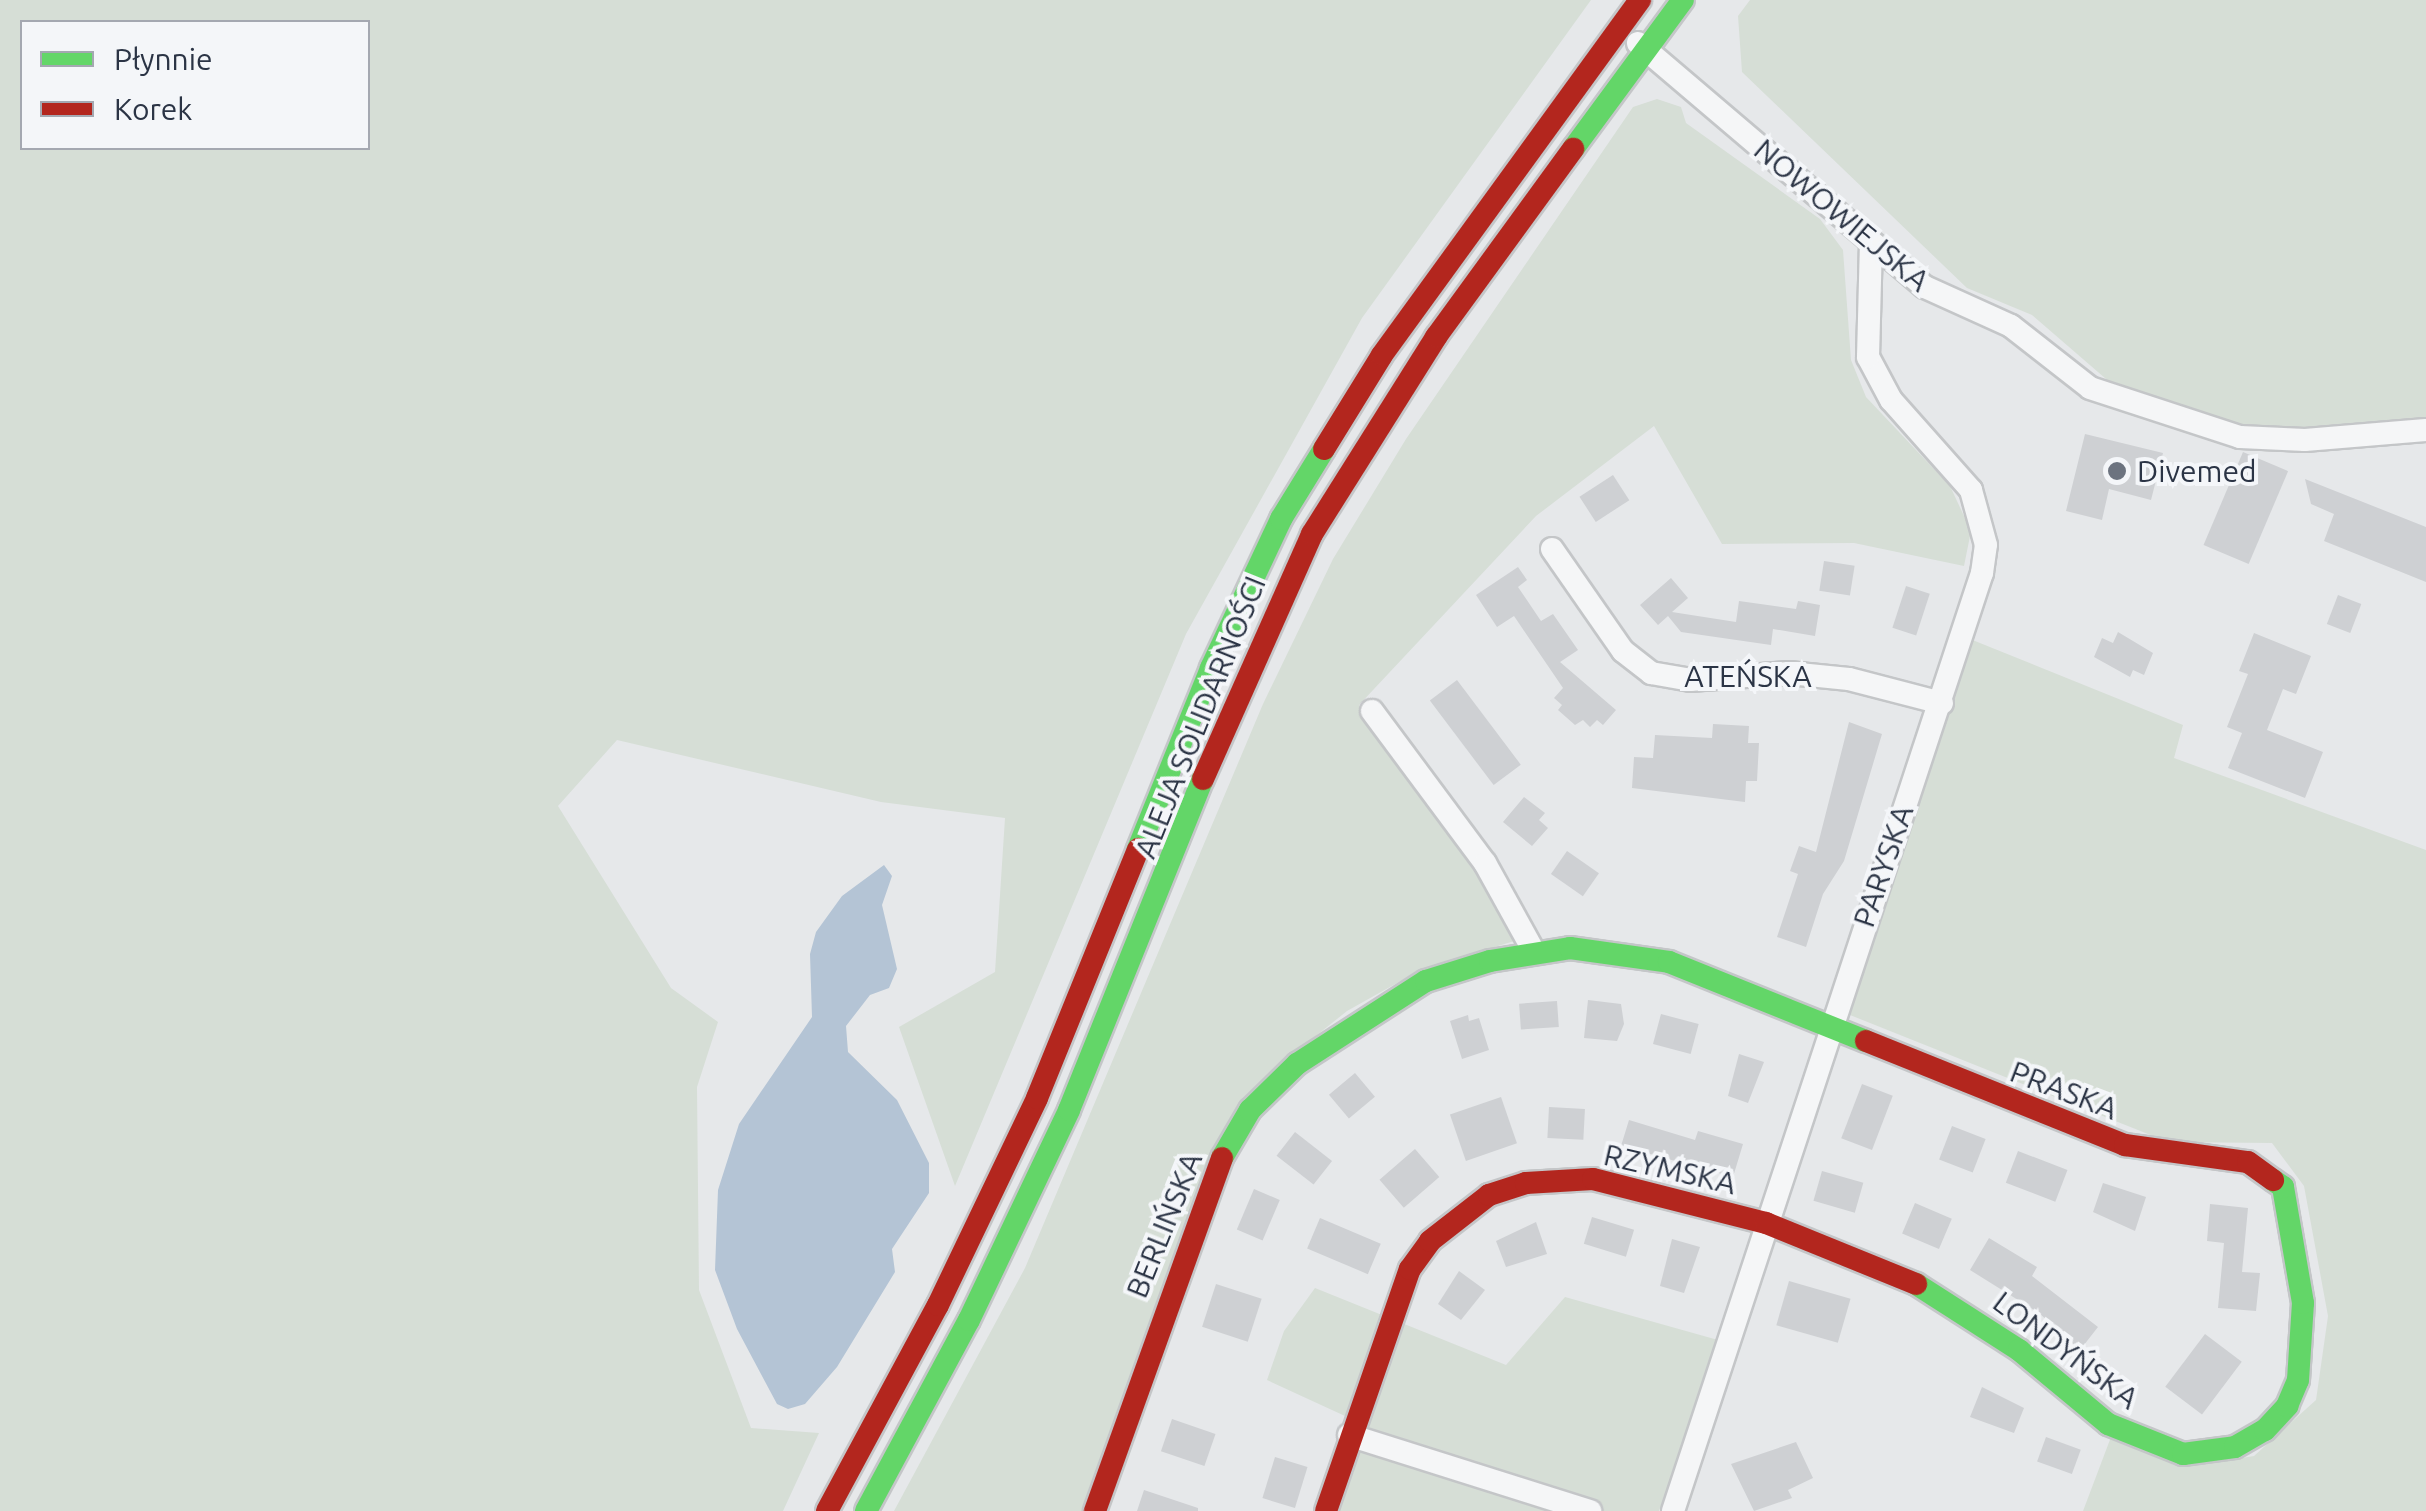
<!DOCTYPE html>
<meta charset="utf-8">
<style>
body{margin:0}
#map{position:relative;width:2426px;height:1511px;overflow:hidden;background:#e6e8ea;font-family:Ubuntu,sans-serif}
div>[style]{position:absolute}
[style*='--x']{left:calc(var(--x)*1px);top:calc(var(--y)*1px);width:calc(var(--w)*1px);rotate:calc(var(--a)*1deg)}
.green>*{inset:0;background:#d6ded6}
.water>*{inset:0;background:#b4c4d5}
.building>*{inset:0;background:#ced0d3;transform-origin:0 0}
.roads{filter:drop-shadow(2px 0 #c4c6c8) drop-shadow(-2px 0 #c4c6c8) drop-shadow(0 2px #c4c6c8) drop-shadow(0 -2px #c4c6c8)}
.street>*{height:22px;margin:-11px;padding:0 11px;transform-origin:11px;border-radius:11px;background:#f5f6f7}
.fast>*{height:22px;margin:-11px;padding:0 11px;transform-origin:11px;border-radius:11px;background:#63d668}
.jam>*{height:22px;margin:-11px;padding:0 11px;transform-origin:11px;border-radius:11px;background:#b3261e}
.dots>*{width:28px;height:28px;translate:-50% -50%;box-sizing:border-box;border:5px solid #f4f6f9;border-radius:50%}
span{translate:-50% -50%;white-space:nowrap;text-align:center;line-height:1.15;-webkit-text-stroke:8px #f4f6f9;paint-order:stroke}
.street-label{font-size:30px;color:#2b3445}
.poi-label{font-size:30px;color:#2b3445}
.left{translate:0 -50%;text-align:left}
.legend{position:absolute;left:20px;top:20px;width:350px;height:130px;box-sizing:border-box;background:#f4f6f9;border:2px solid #a4a8b1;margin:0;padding:12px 18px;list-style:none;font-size:30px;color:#2b3445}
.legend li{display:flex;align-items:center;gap:20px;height:50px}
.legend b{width:50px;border:2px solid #a4a8b1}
</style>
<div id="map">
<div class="green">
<div style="clip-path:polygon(evenodd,0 0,1591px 0,1362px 318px,1186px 634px,955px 1186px,899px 1027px,995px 972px,1005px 818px,881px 802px,617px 740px,558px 806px,671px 988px,718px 1022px,697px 1087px,699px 1290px,751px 1428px,819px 1433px,783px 1511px,0 1511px,0 0,22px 22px,368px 22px,368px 148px,22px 148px,22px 22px)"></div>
<div style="clip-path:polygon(1750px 0,2426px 0,2426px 422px,2302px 432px,2253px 429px,2113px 385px,2032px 315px,1967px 288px,1742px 72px,1738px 16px)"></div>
<div style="clip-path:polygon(1657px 99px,1681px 107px,1686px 123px,1820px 219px,1843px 250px,1851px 360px,1866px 397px,1950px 486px,1971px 531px,1964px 566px,1854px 543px,1722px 544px,1654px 426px,1536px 516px,1359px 705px,1521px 939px,1422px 969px,1347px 1011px,1272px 1071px,1083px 1511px,894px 1511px,1025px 1268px,1263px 704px,1333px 559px,1406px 439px,1633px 107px)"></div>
<div style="clip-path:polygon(1970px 639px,2183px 725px,2174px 758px,2426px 850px,2426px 1511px,2083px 1511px,2111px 1437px,2192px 1466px,2254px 1456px,2316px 1400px,2328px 1316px,2304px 1186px,2272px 1143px,2168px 1142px,1850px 1015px)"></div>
<div style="clip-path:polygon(1315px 1288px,1506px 1365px,1565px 1297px,1718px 1340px,1659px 1511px,1337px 1511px,1345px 1416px,1267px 1380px,1284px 1331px)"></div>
</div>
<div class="water">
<div style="clip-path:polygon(884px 865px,892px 876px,882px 905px,897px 969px,889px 988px,870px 995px,846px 1026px,848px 1052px,897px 1100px,929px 1163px,929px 1193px,892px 1249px,895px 1272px,837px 1367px,805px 1404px,788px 1409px,777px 1404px,737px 1329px,715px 1270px,718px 1190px,739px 1124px,812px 1017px,810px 954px,816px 932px,842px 896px)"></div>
</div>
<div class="building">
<div style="clip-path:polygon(2085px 434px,2163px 453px,2151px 500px,2109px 489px,2102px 520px,2066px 511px)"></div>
<div style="left:2243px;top:452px;width:49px;height:101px;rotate:23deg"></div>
<div style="left:1613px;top:475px;width:30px;height:40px;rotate:57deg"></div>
<div style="clip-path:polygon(2305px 479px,2426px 527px,2426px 582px,2324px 541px,2334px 514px,2311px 504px)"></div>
<div style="left:1824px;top:561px;width:31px;height:30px;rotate:9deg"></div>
<div style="clip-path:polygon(1518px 567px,1527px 580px,1518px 587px,1541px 621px,1553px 614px,1578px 650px,1560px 662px,1616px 710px,1603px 725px,1597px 720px,1590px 727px,1583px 720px,1575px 725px,1558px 710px,1562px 705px,1554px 698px,1563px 688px,1514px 616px,1497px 627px,1476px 595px)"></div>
<div style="clip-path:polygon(1671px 578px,1688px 598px,1672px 612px,1736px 622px,1739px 601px,1796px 609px,1798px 601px,1820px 605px,1815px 636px,1773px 629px,1771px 645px,1681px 632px,1668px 616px,1658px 625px,1640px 605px)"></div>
<div style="left:1906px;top:586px;width:25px;height:44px;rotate:18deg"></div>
<div style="left:2338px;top:595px;width:25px;height:31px;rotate:21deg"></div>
<div style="clip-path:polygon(2118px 632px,2153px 653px,2144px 675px,2133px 670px,2130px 677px,2094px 657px,2102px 638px,2113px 643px)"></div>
<div style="clip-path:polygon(2254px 633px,2311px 656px,2296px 694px,2283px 689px,2267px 730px,2323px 752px,2305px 798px,2228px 768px,2242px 733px,2227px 727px,2248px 674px,2239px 671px)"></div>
<div style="left:1457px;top:680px;width:106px;height:34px;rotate:53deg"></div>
<div style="clip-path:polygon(1849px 722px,1882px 734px,1844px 861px,1823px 894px,1806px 947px,1777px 937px,1798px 874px,1790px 871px,1799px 846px,1816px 852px)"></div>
<div style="clip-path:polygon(1713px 724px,1749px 726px,1748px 743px,1759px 743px,1757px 781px,1746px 781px,1745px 802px,1632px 788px,1634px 757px,1653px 758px,1655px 735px,1712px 738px)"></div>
<div style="clip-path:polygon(1524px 797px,1545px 813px,1539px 820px,1548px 828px,1532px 846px,1503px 822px)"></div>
<div style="left:1567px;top:851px;width:39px;height:28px;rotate:35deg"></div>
<div style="clip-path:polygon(1588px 1000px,1621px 1004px,1624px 1024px,1617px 1041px,1584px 1038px)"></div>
<div style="left:1557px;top:1001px;width:26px;height:38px;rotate:86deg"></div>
<div style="left:1661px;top:1014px;width:39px;height:31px;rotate:15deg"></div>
<div style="clip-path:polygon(1468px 1015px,1469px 1021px,1479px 1018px,1489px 1050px,1462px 1059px,1450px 1021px)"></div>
<div style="clip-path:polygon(1739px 1054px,1764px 1062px,1748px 1103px,1728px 1096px)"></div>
<div style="left:1355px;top:1073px;width:31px;height:34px;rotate:50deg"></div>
<div style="left:1862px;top:1084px;width:33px;height:58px;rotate:21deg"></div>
<div style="left:1501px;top:1097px;width:49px;height:54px;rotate:71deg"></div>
<div style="left:1549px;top:1107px;width:36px;height:31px;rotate:3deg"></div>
<div style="clip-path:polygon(1629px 1120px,1695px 1140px,1698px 1131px,1743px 1144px,1733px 1177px,1621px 1146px)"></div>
<div style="left:1952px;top:1126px;width:36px;height:36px;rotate:21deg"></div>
<div style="left:1295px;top:1132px;width:47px;height:30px;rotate:38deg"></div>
<div style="left:1415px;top:1149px;width:37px;height:47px;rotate:49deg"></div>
<div style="left:2018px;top:1151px;width:53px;height:34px;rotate:21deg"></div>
<div style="left:1822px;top:1171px;width:43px;height:31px;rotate:16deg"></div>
<div style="clip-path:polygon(2103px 1183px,2146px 1197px,2135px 1231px,2093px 1212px)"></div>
<div style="left:1254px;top:1189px;width:28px;height:44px;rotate:23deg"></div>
<div style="left:1915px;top:1203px;width:40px;height:33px;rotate:23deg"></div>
<div style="clip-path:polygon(2210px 1204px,2248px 1208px,2242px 1272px,2260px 1273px,2256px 1311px,2218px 1308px,2224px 1243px,2207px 1241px)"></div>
<div style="left:1592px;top:1217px;width:44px;height:28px;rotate:17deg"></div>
<div style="left:1320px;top:1218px;width:66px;height:33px;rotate:23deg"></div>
<div style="clip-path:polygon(1536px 1222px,1547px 1254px,1506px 1267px,1496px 1241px)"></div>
<div style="clip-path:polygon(1989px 1238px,2037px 1267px,2032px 1276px,2098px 1327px,2080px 1350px,2039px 1313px,1970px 1270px)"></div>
<div style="clip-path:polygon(1672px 1239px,1700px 1247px,1684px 1293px,1660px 1286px)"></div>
<div style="clip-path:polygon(1459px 1271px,1485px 1290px,1461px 1320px,1438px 1304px)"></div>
<div style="left:1789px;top:1281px;width:64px;height:46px;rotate:16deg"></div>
<div style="left:1216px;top:1284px;width:48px;height:45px;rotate:18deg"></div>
<div style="left:2205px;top:1334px;width:46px;height:66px;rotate:37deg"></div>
<div style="clip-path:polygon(1982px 1387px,2024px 1408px,2014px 1433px,1970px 1417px)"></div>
<div style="left:1172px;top:1419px;width:46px;height:34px;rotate:19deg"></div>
<div style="left:2046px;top:1437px;width:37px;height:26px;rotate:20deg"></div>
<div style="clip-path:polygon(1796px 1442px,1813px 1478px,1788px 1490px,1792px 1498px,1754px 1511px,1731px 1464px)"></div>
<div style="left:1275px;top:1457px;width:34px;height:43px;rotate:17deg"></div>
<div style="clip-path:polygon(1144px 1490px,1198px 1508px,1198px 1511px,1137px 1511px)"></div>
</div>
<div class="roads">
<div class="street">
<div style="--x:1638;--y:43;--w:377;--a:40.4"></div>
<div style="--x:1925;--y:287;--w:94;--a:24.4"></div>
<div style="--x:2011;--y:326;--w:100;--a:38.1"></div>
<div style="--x:2090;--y:388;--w:158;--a:18.1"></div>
<div style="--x:2240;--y:437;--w:65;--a:2.6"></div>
<div style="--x:2305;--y:440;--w:121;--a:-4.7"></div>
<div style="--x:1552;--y:549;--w:124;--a:55.2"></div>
<div style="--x:1623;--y:651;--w:36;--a:38"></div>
<div style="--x:1651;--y:673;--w:40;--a:10"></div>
<div style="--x:1690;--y:680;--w:99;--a:-4"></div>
<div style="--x:1789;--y:673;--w:60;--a:5.7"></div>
<div style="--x:1849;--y:679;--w:96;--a:14.5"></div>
<div style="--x:1372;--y:711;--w:189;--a:53.4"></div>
<div style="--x:1485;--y:863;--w:99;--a:61.1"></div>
<div style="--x:1349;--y:1435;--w:253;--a:17.5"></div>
<div style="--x:1673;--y:1511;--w:988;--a:-71.77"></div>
<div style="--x:1982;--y:573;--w:28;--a:-82"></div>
<div style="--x:1986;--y:545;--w:57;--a:-105.3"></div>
<div style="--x:1971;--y:490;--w:120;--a:-131.6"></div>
<div style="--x:1891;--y:400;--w:49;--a:-118.1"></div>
<div style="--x:1868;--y:357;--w:114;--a:-88.5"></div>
</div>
<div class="fast">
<div style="--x:1573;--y:149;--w:185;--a:-53.6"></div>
<div style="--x:1138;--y:849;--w:195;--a:-68"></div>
<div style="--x:1211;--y:668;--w:165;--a:-64.8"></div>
<div style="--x:1281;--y:519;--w:82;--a:-58.4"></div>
<div style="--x:1222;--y:1158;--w:56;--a:-59.7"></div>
<div style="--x:1250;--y:1110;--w:66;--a:-44.4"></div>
<div style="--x:1297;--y:1064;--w:153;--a:-32.8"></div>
<div style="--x:1426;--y:981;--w:67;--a:-17.4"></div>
<div style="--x:1490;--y:961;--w:81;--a:-9.2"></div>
<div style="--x:1570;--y:948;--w:100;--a:8"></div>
<div style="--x:1669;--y:962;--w:212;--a:21.9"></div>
<div style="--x:1916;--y:1284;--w:122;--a:32.7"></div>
<div style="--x:2019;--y:1350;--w:116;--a:39.7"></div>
<div style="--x:2108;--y:1424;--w:81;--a:21.8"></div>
<div style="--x:2183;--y:1454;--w:52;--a:-7.7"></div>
<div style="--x:2235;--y:1447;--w:34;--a:-30"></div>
<div style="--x:2265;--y:1430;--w:33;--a:-47"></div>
<div style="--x:2287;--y:1406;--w:28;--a:-67"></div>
<div style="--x:2298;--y:1380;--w:77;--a:-86.3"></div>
<div style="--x:2303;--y:1303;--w:118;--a:-99.8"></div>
<div style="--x:2283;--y:1187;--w:12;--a:-145"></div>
<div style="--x:866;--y:1511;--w:217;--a:-61.7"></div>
<div style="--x:969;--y:1320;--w:233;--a:-64.5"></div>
<div style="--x:1069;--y:1110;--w:357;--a:-68"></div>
</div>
<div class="jam">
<div style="--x:1324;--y:449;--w:110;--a:-58.3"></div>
<div style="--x:1382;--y:355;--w:439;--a:-54"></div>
<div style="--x:1203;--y:779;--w:268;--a:-66"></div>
<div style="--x:1312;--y:534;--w:233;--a:-57.8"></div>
<div style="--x:1436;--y:337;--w:233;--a:-53.9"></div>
<div style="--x:1866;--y:1041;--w:279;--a:21.9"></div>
<div style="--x:2125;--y:1145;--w:124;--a:7.9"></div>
<div style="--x:2248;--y:1162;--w:31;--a:36"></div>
<div style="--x:827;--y:1511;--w:234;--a:-61.7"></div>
<div style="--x:938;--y:1305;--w:229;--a:-64.4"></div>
<div style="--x:1037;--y:1098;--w:269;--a:-67.9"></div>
<div style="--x:1095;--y:1511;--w:375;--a:-70.2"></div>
<div style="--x:1326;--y:1511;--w:256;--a:-70.9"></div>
<div style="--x:1410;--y:1269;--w:34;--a:-54"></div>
<div style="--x:1430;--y:1241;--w:75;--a:-37.9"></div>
<div style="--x:1489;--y:1195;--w:39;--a:-18"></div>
<div style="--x:1526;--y:1183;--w:67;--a:-3.4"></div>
<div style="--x:1593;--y:1179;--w:179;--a:14.3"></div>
<div style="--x:1766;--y:1223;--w:162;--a:22.1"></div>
</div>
</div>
<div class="dots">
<div style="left:2117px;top:471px;background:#6c737f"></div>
</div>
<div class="street-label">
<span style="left:1842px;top:215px;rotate:40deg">NOWOWIEJSKA</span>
<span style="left:1748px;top:676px">ATEŃSKA</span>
<span style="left:1200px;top:717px;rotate:-68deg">ALEJA SOLIDARNOŚCI</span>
<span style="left:1883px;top:866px;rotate:-71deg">PARYSKA</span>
<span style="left:2064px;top:1090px;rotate:21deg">PRASKA</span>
<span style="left:1670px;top:1169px;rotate:13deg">RZYMSKA</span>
<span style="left:1164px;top:1225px;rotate:-68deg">BERLIŃSKA</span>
<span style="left:2066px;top:1350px;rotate:37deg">LONDYŃSKA</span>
</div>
<div class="poi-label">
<span class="left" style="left:2137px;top:471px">Divemed</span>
</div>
<ul class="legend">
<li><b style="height:12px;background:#63d668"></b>Płynnie</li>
<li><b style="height:12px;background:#b3261e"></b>Korek</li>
</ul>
</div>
